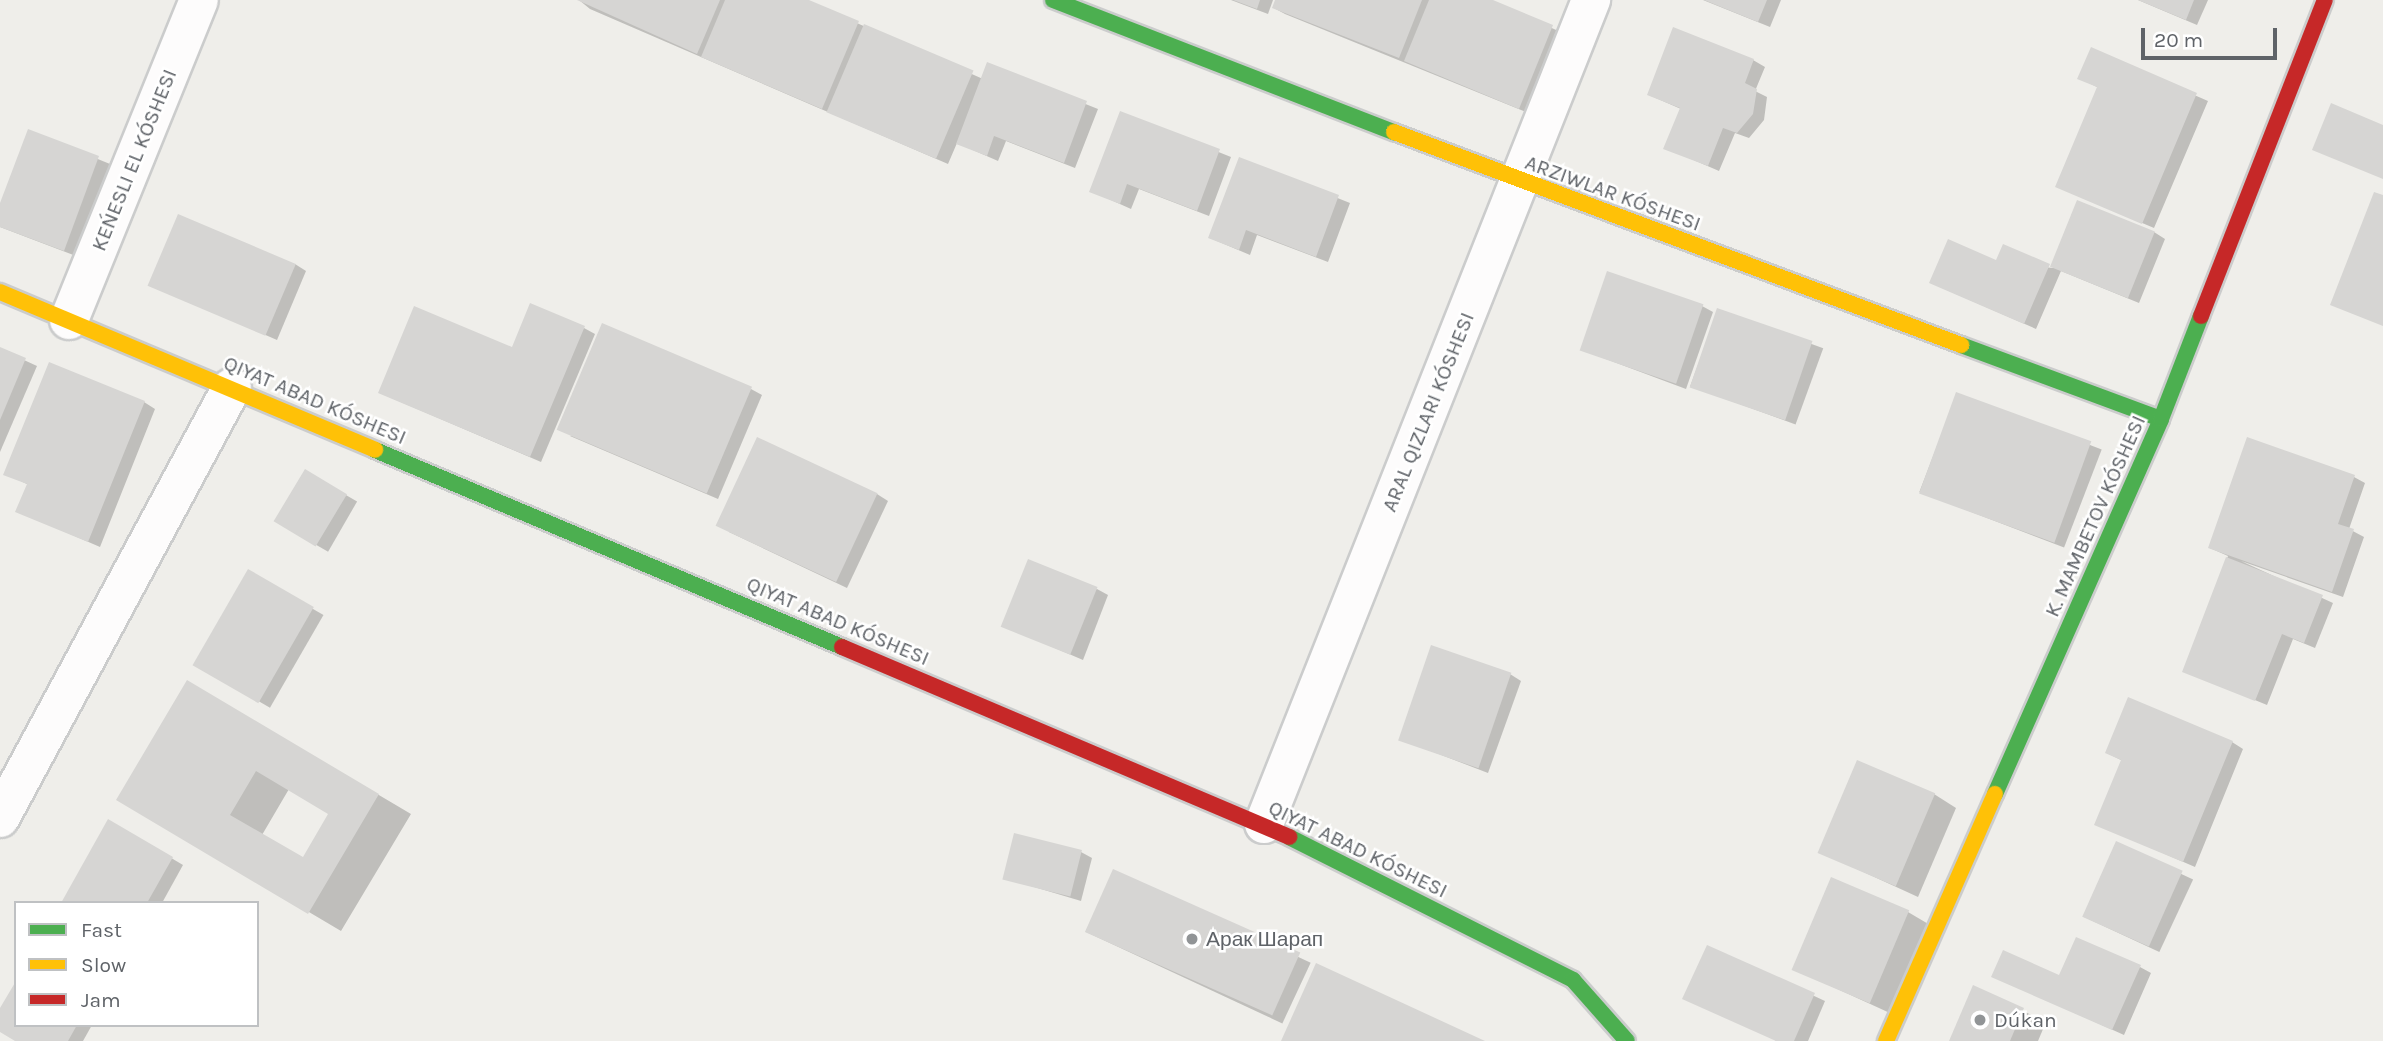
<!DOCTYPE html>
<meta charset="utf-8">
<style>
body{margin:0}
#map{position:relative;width:2383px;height:1041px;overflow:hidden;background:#efeeea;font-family:Karla,sans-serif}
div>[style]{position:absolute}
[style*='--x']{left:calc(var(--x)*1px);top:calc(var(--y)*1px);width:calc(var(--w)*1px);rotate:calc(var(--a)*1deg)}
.shadow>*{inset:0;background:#0003;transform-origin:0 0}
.building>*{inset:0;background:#d6d5d3;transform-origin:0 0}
.roads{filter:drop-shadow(2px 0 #cbcccc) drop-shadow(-2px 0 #cbcccc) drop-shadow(0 2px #cbcccc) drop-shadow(0 -2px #cbcccc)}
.street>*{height:38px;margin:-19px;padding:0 19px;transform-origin:19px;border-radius:19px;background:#fdfcfc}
.fast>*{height:16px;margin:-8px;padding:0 8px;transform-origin:8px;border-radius:8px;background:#4caf50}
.slow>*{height:16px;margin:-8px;padding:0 8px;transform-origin:8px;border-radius:8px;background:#ffc107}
.jam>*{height:16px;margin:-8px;padding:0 8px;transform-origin:8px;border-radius:8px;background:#c62828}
.dots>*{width:19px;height:19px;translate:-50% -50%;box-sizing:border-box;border:4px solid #fff;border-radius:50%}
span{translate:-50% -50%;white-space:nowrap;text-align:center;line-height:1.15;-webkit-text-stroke:5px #fff;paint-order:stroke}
.street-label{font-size:21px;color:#5f6368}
.poi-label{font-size:21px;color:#5f6368}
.left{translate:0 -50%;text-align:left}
.legend{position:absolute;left:14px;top:901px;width:245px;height:126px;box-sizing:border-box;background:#fff;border:2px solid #bfc1c3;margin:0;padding:9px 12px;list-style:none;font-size:21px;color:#5f6368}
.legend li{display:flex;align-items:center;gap:14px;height:35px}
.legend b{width:35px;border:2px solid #bfc1c3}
.scale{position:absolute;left:2141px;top:28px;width:136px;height:32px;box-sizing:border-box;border:4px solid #5f6368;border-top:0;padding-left:9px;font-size:21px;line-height:24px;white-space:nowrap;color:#5f6368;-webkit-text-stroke:5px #fff;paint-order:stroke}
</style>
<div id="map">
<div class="shadow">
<div style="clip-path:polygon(579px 0,805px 0,983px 79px,988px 65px,1098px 109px,1075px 168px,1006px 141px,998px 161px,957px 143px,948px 164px,590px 9px)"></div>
<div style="clip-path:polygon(1231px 0,1273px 0,1268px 14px)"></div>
<div style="clip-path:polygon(1277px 0,1488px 0,1563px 33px,1531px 114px,1285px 14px,1274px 8px)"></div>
<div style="clip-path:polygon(1703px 0,1781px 0,1770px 27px)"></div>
<div style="clip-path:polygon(2138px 0,2208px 0,2197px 25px)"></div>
<div style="clip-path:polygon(2091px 50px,2208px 101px,2154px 228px,2069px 192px,2099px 88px,2079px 78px)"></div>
<div style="clip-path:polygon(1753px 60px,1765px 67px,1755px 91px,1767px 97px,1764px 120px,1749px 138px,1735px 133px,1719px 171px,1666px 148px,1681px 109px,1649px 95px)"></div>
<div style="clip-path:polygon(1121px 113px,1231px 157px,1209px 216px,1139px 189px,1131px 209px,1091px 191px)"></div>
<div style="clip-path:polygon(29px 131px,110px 164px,76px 256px,0 227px,0 208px)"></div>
<div style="clip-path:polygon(1240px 159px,1350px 203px,1328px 262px,1257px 235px,1250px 255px,1210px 238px)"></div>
<div style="clip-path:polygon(2154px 232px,2165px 239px,2139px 303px,2061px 271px,2036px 329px,1931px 283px,1997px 262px,2053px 268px)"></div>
<div style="clip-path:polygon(295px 264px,306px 271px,277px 340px,150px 285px)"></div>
<div style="clip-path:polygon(1702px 306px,1713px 312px,1686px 389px,1582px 350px)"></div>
<div style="left:1718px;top:310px;width:112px;height:81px;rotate:20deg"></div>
<div style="clip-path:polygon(584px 328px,595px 334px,541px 462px,380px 393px)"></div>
<div style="clip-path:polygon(0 349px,37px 366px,0 452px)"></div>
<div style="clip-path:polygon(751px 389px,762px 395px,718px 499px,570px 436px)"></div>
<div style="left:1957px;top:394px;width:155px;height:105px;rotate:21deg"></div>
<div style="clip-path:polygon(144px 402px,155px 409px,100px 547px,17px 511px,29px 485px,6px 474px)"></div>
<div style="left:306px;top:472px;width:59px;height:58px;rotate:30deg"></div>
<div style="clip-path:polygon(2354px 477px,2365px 483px,2349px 529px,2364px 537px,2343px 597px,2241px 561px,2333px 603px,2315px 648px,2293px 639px,2267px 705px,2184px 671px,2228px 556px,2210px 548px)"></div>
<div style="clip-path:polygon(877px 494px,888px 501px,847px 588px,729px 532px)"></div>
<div style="left:249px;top:572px;width:86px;height:107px;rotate:30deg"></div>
<div style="clip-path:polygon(1097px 589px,1108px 595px,1083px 660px,1004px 626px)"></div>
<div style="clip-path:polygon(1510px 674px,1521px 681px,1488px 773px,1400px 739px)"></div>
<div style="clip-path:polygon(evenodd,220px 701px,411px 814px,341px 931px,118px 799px,220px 701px,289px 789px,331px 814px,304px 860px,262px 835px,289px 789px)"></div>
<div style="clip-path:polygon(2232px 742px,2243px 749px,2195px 867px,2096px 824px,2123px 761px,2107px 753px)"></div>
<div style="clip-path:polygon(1934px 794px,1956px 808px,1918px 897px,1820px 852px)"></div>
<div style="clip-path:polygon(109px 821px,183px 865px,162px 903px,63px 903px)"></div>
<div style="left:2117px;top:844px;width:84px;height:80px;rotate:25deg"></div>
<div style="clip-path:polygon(1081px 852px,1092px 858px,1081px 901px,1004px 878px)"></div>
<div style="left:1114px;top:871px;width:217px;height:67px;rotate:25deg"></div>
<div style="clip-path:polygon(1908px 912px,1930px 925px,1892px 1014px,1794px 969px)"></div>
<div style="clip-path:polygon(1708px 947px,1825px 1001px,1808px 1041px,1776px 1041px)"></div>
<div style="clip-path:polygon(2140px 967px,2151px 973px,2124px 1035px,1993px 976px,2060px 977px)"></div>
<div style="clip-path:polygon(1974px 987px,2046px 1022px,2038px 1041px,1951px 1041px)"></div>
<div style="clip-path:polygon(0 1012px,16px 1025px,92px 1025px,83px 1041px,18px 1041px,0 1030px)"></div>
</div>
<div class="building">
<div style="clip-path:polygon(577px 0,720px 0,697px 54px)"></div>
<div style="clip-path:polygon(725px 0,809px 0,859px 21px,822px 109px,701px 57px)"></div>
<div style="clip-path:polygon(1233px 0,1260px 0,1257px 9px)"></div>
<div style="clip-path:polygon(1275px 0,1422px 0,1399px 58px,1272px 8px)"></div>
<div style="clip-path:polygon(1429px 0,1493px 0,1553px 25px,1519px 109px,1404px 61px)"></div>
<div style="clip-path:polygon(1704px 0,1767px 0,1758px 22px)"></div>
<div style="clip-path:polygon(2138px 0,2194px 0,2186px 20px)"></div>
<div style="left:864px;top:24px;width:119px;height:96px;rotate:23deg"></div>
<div style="clip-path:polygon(1673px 27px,1754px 59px,1745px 83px,1757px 89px,1753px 114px,1737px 133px,1723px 128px,1708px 166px,1663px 149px,1680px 108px,1647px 95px)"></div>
<div style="clip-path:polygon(2091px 47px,2197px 93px,2142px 224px,2055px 187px,2097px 87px,2077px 79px)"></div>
<div style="clip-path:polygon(987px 62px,1087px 101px,1064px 163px,994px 136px,987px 156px,956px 144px)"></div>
<div style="clip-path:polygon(2331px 103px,2383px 125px,2383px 179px,2312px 150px)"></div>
<div style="clip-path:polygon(1120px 111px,1220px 149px,1197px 211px,1127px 184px,1120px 204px,1089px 192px)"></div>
<div style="clip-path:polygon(28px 129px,99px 156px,64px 251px,0 227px,0 203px)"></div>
<div style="clip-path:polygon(1239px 157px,1339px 195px,1316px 257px,1246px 230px,1239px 250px,1208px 238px)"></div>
<div style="clip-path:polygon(2374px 192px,2383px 195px,2383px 326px,2330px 305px)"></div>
<div style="left:2077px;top:200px;width:84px;height:72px;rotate:22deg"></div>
<div style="left:178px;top:214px;width:128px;height:78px;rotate:23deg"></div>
<div style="clip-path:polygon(1948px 239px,1996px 260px,2003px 244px,2050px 264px,2024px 324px,1929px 283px)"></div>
<div style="left:1607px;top:271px;width:102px;height:84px;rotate:19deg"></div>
<div style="clip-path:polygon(530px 303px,585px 326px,530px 457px,378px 393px,414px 306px,512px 347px)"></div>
<div style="left:1717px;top:308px;width:101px;height:84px;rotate:19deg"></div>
<div style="left:602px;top:323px;width:163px;height:116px;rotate:23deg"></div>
<div style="clip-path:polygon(0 347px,26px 358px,0 420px)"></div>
<div style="clip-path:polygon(49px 362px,145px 401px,88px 542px,15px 512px,27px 484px,3px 475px)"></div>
<div style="left:1956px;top:392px;width:144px;height:108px;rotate:20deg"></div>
<div style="left:757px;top:437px;width:133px;height:98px;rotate:25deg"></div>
<div style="clip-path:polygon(2247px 437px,2355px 475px,2338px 524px,2354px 529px,2332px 592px,2208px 548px)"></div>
<div style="left:305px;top:469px;width:49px;height:61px;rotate:31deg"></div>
<div style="clip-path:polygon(2226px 557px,2323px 595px,2304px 643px,2282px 634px,2255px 701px,2182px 672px)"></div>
<div style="left:1028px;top:559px;width:75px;height:73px;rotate:22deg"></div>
<div style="left:248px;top:569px;width:76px;height:111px;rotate:30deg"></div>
<div style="left:1431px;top:645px;width:85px;height:101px;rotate:19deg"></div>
<div style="clip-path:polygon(evenodd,187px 680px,379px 794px,308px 914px,116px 800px,187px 680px,256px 771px,328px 814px,303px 857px,230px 815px,256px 771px)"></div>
<div style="clip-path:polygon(2128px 697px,2233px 741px,2183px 862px,2094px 825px,2121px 760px,2105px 753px)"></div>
<div style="left:1857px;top:760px;width:85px;height:101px;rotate:23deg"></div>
<div style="clip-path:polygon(108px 819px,173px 857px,147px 903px,61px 903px)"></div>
<div style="left:1014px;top:833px;width:70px;height:48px;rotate:14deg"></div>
<div style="left:2116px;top:841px;width:73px;height:83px;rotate:24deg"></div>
<div style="left:1113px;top:869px;width:205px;height:69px;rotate:24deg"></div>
<div style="left:1831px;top:877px;width:85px;height:101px;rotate:23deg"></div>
<div style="clip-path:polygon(2076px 937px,2141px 965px,2112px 1030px,1991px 977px,2003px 950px,2059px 975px)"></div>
<div style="clip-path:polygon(1707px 945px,1815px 993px,1794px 1041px,1776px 1041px,1682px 999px)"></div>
<div style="clip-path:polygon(1316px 963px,1485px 1041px,1281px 1041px)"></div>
<div style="clip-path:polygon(16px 981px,16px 1025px,77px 1025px,68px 1041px,15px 1041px,0 1032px,0 1008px)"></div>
<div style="clip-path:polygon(1973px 985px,2024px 1008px,2010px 1041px,1949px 1041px)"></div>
</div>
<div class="roads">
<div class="street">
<div style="--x:69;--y:320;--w:345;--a:-67.9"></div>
<div style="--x:0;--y:818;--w:489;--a:-61.7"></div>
<div style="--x:1264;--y:824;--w:887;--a:-68.35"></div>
</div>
<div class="fast">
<div style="--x:1053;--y:0;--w:366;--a:21.2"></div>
<div style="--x:1961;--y:345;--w:213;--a:20.3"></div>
<div style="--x:375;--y:450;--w:507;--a:22.87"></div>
<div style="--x:1995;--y:794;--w:410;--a:-66.1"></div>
<div style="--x:2161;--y:419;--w:110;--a:-68.8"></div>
<div style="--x:1289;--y:837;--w:318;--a:26.7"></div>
<div style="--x:1573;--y:980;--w:81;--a:48.5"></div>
</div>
<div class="slow">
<div style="--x:1394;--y:132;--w:606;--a:20.59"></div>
<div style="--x:0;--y:292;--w:407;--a:22.8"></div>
<div style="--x:1886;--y:1041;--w:270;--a:-66.2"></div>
</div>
<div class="jam">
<div style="--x:2201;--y:316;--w:339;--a:-68.6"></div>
<div style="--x:842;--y:647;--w:486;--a:23"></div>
</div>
</div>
<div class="dots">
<div style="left:1192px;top:939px;background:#919496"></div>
<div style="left:1980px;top:1020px;background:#919496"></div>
</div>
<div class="street-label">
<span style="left:134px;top:160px;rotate:-68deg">KEŃESLI EL KÓSHESI</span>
<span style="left:1613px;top:193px;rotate:20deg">ARZIWLAR KÓSHESI</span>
<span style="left:315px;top:400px;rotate:23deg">QIYAT ABAD KÓSHESI</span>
<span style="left:1428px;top:412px;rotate:-68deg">ARAL QIZLARI KÓSHESI</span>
<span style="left:2095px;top:516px;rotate:-66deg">K. MAMBETOV KÓSHESI</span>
<span style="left:838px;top:621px;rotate:23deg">QIYAT ABAD KÓSHESI</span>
<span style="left:1358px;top:849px;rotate:26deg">QIYAT ABAD KÓSHESI</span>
</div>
<div class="poi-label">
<span class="left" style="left:1206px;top:939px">Арак Шарап</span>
<span class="left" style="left:1994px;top:1020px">Dúkan</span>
</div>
<ul class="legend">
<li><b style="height:9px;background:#4caf50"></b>Fast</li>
<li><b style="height:9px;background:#ffc107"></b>Slow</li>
<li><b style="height:9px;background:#c62828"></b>Jam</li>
</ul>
<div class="scale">20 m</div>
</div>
